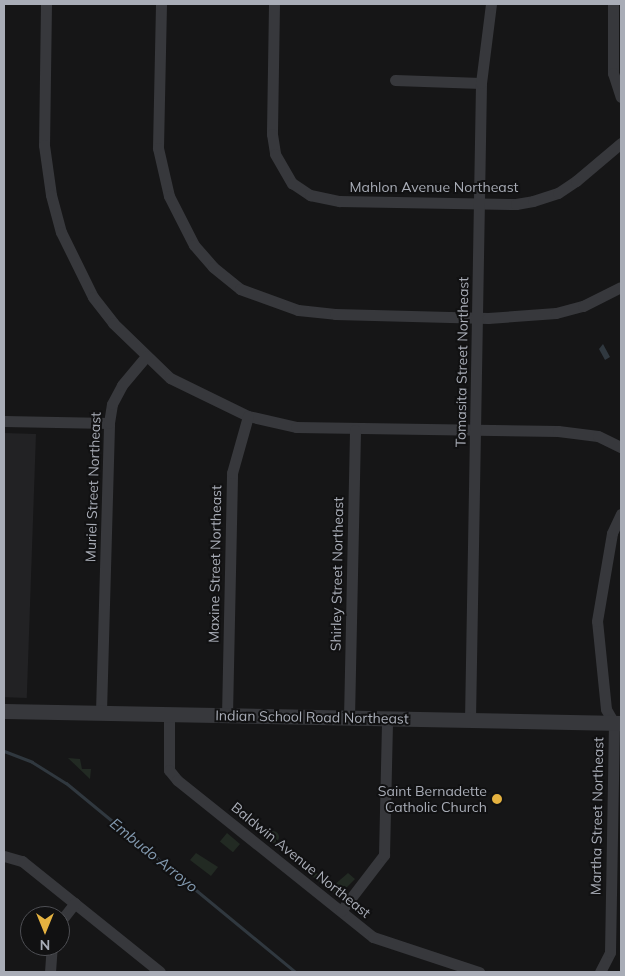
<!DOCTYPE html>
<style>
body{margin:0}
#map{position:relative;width:625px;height:976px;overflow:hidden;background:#161617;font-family:Mulish,sans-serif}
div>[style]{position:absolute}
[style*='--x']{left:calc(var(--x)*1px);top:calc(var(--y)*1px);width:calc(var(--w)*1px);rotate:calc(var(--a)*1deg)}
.built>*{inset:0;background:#222224;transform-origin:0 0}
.green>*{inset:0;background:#222a23;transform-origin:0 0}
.round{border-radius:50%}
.water>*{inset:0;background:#30383f}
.stream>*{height:3px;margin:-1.5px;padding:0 1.5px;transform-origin:1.5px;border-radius:1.5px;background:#30383f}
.minor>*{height:11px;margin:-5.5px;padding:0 5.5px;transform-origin:5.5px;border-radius:5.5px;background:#37383c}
.tertiary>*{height:15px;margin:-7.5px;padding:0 7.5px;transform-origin:7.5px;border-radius:7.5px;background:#37383c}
.dots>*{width:14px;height:14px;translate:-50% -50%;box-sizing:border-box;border:2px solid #111112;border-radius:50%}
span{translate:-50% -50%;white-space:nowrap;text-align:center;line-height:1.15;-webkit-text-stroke:4px #111112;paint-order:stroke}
.street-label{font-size:14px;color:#a9adb7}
.poi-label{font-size:14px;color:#a9adb7}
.right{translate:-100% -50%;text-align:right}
.water-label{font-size:15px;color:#8299af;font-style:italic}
.frame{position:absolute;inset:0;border:5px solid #a9adb7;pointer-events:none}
.north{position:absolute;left:20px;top:906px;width:50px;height:50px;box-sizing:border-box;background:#111112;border:1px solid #4e4f54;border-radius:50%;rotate:180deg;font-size:14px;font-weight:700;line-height:20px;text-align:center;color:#a9adb7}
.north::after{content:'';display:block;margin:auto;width:18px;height:22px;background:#e5b240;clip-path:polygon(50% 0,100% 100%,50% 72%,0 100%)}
</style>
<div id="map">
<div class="built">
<div style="left:4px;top:433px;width:32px;height:264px;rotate:2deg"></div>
</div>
<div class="green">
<div style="clip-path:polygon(68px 758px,80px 759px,82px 769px,91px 769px,90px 779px)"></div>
<div class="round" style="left:267px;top:831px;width:12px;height:12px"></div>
<div style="left:227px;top:833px;width:17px;height:11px;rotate:40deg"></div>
<div style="clip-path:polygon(196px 853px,218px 867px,211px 876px,190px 860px)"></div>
<div style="clip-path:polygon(313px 868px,333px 886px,348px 873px,355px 879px,338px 896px,308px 873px)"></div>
</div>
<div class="water">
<div style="clip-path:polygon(603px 344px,610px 357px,605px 360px,599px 349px)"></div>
</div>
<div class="stream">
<div style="--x:4;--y:751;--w:30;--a:21"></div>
<div style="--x:32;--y:762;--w:40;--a:32"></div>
<div style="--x:66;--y:783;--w:297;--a:39.5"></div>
</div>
<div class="minor">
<div style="--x:46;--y:4;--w:141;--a:90.8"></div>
<div style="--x:44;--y:145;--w:50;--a:82"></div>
<div style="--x:51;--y:195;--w:38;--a:75"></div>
<div style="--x:61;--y:232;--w:72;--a:63.8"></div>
<div style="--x:93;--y:297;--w:33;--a:52"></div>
<div style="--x:113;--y:323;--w:79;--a:44"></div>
<div style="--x:170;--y:378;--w:87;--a:26"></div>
<div style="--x:248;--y:416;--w:49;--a:12.9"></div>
<div style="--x:296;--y:427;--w:262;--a:0.9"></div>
<div style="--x:558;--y:431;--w:40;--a:7.1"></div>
<div style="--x:598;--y:436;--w:25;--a:26"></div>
<div style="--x:161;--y:4;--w:144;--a:91.2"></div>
<div style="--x:158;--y:148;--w:49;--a:77.1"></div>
<div style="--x:169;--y:196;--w:55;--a:63"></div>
<div style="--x:194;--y:245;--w:29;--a:49"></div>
<div style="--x:213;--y:267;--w:35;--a:39"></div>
<div style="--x:240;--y:289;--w:62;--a:19.9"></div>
<div style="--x:298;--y:310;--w:37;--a:6"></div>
<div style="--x:335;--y:314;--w:153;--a:1.5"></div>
<div style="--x:488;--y:318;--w:68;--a:-4.2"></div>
<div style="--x:556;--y:313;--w:28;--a:-15"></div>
<div style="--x:583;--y:306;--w:42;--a:-26.6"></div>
<div style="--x:274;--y:4;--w:130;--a:90.9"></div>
<div style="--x:272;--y:134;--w:20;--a:81"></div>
<div style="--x:275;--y:154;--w:34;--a:60"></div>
<div style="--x:292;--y:183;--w:22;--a:34"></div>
<div style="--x:310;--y:195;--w:30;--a:12"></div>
<div style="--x:339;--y:201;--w:177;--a:1"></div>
<div style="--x:516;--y:204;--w:17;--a:-10"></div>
<div style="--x:533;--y:201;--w:26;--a:-18"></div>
<div style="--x:558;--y:193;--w:22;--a:-34"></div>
<div style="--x:576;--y:181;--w:59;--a:-40.2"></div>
<div style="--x:613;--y:4;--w:69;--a:90"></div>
<div style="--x:613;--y:73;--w:25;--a:72"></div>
<div style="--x:395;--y:80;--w:86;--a:2"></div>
<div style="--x:4;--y:421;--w:105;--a:1.1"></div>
<div style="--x:101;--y:712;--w:289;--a:-88.4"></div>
<div style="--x:109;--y:423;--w:19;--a:-81"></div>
<div style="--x:112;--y:404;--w:21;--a:-62"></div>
<div style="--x:122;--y:385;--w:38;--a:-50"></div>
<div style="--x:169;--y:715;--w:55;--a:90"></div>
<div style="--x:169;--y:770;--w:13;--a:51"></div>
<div style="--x:177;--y:780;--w:251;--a:38.7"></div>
<div style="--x:373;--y:937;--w:112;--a:18.3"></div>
<div style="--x:227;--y:715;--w:242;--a:-88.8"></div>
<div style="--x:232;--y:473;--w:59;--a:-74.3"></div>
<div style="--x:349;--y:718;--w:288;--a:-88.8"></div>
<div style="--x:470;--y:720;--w:637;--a:-89.01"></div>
<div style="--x:481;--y:83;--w:80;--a:-82.8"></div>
<div style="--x:4;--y:856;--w:19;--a:16"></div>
<div style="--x:22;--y:861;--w:177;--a:38.8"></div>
<div style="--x:341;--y:911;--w:71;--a:-52.5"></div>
<div style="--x:384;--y:855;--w:136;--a:-88.7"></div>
<div style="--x:60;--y:922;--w:24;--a:-52"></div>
<div style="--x:50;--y:972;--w:26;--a:-86"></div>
<div style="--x:600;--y:972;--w:22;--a:-63"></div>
<div style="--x:610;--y:952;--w:229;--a:-89"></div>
<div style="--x:614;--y:723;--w:16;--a:-120"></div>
<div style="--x:606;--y:709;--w:88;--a:-95.8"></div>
<div style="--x:597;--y:621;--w:89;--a:-80.3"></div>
<div style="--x:612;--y:533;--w:21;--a:-65"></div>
</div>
<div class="tertiary">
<div style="--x:4;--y:711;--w:617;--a:1.11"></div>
</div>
<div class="dots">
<div style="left:497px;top:799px;background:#e5b240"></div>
</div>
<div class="street-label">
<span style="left:434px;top:187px">Mahlon Avenue Northeast</span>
<span style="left:462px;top:362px;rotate:-89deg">Tomasita Street Northeast</span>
<span style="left:93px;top:487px;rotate:-88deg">Muriel Street Northeast</span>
<span style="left:215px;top:564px;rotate:-89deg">Maxine Street Northeast</span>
<span style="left:337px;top:574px;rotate:-89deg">Shirley Street Northeast</span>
<span style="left:312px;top:717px;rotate:1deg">Indian School Road Northeast</span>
<span style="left:597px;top:816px;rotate:-89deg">Martha Street Northeast</span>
<span style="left:301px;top:860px;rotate:39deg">Baldwin Avenue Northeast</span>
</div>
<div class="poi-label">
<span class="right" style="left:487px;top:799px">Saint Bernadette<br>Catholic Church</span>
</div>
<div class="water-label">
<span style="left:154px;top:855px;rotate:39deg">Embudo Arroyo</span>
</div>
<div class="frame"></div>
<div class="north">N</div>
</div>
